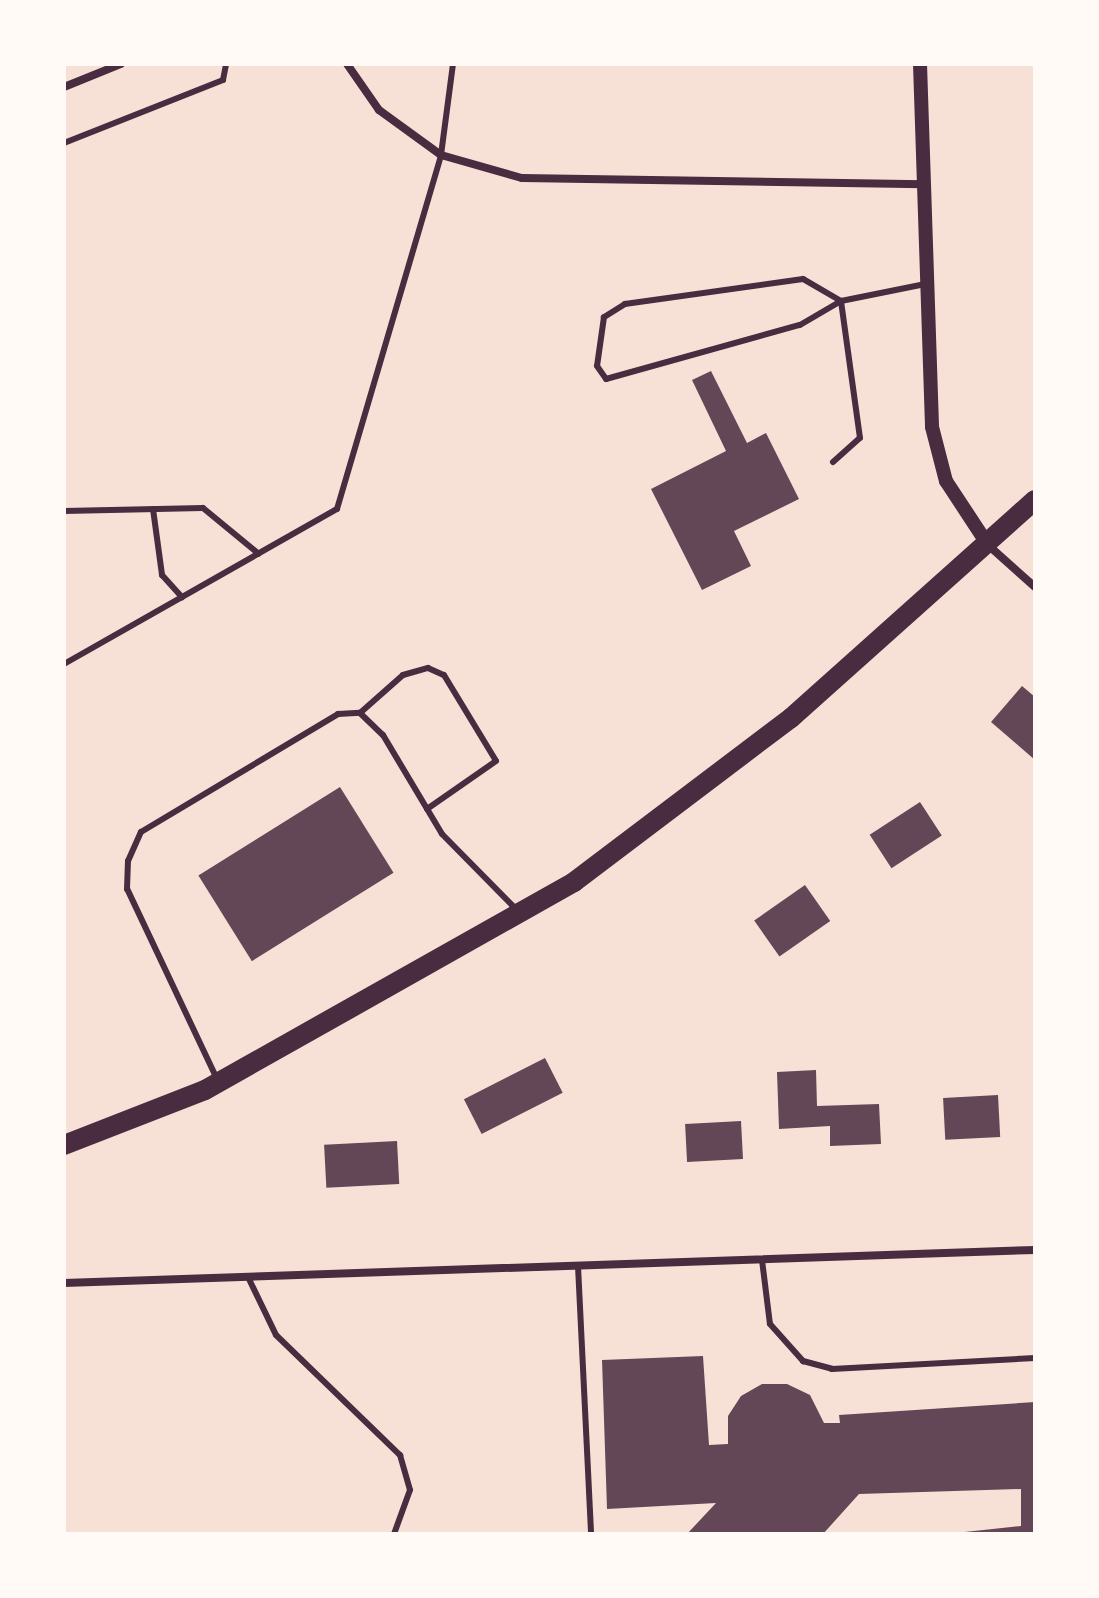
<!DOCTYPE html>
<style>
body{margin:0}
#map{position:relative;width:1099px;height:1598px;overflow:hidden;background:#f7e1d7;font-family:Roboto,sans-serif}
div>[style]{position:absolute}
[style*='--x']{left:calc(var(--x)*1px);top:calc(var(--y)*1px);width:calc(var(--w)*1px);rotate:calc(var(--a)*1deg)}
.building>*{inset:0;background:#644757;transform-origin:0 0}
.service>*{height:6px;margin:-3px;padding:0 3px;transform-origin:3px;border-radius:3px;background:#4a2c40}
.minor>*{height:8px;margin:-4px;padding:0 4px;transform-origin:4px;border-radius:4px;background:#4a2c40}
.tertiary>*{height:14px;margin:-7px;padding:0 7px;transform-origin:7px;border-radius:7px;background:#4a2c40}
.primary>*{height:20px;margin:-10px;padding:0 10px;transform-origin:10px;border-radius:10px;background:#4a2c40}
span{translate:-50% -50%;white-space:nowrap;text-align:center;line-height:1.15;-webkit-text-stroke:8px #fffaf5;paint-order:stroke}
.frame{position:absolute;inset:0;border:66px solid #fffaf5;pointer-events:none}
</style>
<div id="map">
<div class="building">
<div style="clip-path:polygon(711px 371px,747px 443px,766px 433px,799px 499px,734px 531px,751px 566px,702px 590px,651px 489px,726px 451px,692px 380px)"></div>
<div style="clip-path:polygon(1022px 686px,1035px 697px,1035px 760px,991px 722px)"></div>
<div style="left:340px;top:787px;width:101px;height:167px;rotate:58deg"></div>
<div style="left:920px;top:802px;width:40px;height:60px;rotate:57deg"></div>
<div style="left:805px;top:885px;width:44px;height:62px;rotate:55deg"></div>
<div style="left:545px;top:1058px;width:39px;height:91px;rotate:63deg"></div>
<div style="clip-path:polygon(816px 1070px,817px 1106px,879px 1104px,881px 1144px,830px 1146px,830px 1126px,779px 1129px,777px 1072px)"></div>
<div style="left:998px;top:1095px;width:42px;height:55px;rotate:87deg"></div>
<div style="left:741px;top:1121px;width:38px;height:56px;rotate:87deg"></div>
<div style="left:397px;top:1141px;width:43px;height:73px;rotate:87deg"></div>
<div style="clip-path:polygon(703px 1356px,709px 1445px,728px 1444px,728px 1416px,741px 1396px,762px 1384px,787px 1384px,810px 1395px,824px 1423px,840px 1423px,839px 1415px,1035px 1402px,1035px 1534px,946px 1534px,1021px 1526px,1021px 1489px,859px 1494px,823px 1534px,687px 1534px,716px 1503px,607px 1509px,602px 1360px)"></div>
</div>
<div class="service">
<div style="--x:64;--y:143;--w:171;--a:-21.6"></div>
<div style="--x:223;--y:80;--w:16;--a:-79"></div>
<div style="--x:841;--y:301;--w:44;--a:-149.9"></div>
<div style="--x:803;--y:279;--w:180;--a:172"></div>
<div style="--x:625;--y:304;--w:25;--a:148"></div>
<div style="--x:604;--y:317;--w:49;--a:98.1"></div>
<div style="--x:597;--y:366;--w:16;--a:55"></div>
<div style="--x:606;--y:379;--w:201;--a:-15.6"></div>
<div style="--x:800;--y:325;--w:48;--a:-30.3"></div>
<div style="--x:841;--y:301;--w:86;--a:-11.4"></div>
<div style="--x:833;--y:462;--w:36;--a:-42"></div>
<div style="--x:860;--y:438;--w:138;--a:-97.9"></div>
<div style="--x:153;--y:509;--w:67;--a:82.2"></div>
<div style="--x:162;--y:575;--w:30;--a:48"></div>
<div style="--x:64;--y:511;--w:139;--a:-1.2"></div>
<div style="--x:203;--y:508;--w:72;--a:39.4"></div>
<div style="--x:64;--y:664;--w:314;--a:-29.6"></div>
<div style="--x:337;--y:509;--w:369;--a:-73.6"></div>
<div style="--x:441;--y:155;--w:92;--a:-82.5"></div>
<div style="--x:360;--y:713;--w:57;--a:-41.5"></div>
<div style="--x:403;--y:675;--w:26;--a:-16"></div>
<div style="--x:428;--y:668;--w:17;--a:24"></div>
<div style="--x:444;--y:675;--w:100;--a:58.8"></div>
<div style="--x:496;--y:761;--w:84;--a:145.2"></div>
<div style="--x:217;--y:1079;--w:210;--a:-115.3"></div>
<div style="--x:127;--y:889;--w:28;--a:-88"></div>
<div style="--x:128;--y:861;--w:32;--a:-66"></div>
<div style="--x:141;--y:832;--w:230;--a:-30.9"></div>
<div style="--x:338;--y:714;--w:22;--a:-3"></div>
<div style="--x:360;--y:713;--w:32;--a:44"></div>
<div style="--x:383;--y:735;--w:115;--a:59.2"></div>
<div style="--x:442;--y:834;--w:108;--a:45.4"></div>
<div style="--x:762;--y:1260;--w:64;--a:82.9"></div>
<div style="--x:770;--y:1324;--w:50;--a:48.3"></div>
<div style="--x:803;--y:1361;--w:30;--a:15"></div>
<div style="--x:832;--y:1369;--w:203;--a:-3.1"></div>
<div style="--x:578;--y:1266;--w:268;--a:87.2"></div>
<div style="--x:248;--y:1277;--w:64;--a:64.2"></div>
<div style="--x:276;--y:1335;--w:173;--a:44.1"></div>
<div style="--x:400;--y:1455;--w:36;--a:74"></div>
<div style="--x:410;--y:1490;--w:47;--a:110"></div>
</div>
<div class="minor">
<div style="--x:347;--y:64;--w:56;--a:55.2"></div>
<div style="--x:379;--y:110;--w:77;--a:36"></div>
<div style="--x:441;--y:155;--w:84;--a:15.9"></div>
<div style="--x:522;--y:178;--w:402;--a:0.9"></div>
<div style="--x:64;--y:87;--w:61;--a:-22"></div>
<div style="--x:988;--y:545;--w:63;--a:41.8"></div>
<div style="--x:64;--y:1283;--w:972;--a:-1.95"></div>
</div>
<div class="tertiary">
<div style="--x:920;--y:64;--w:363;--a:88.1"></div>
<div style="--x:932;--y:427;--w:56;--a:75.5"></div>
<div style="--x:946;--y:481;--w:77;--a:56.7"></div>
</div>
<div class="primary">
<div style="--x:64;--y:1145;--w:151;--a:-21.3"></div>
<div style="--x:205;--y:1090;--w:424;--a:-29.4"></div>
<div style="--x:574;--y:882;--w:272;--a:-37.1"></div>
<div style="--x:791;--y:718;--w:327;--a:-41.8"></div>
</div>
<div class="frame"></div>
</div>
